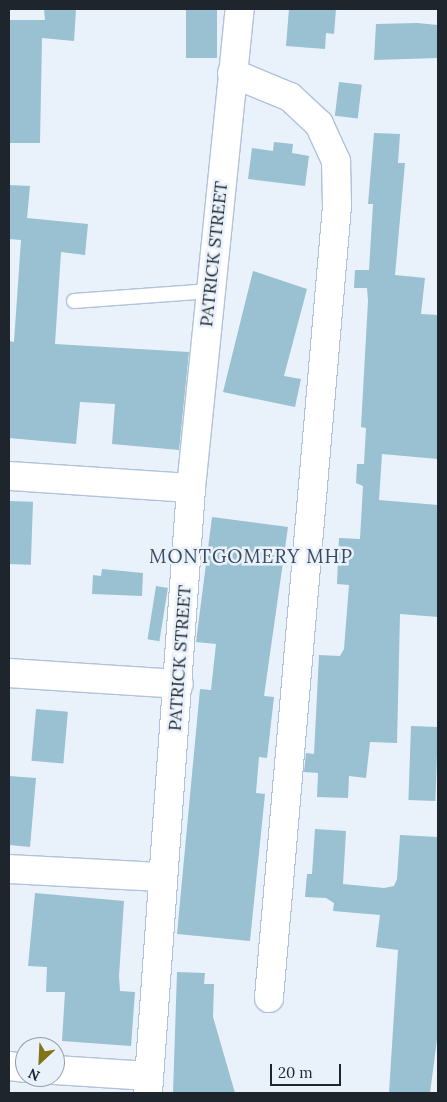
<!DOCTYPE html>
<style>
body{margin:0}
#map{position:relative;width:447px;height:1102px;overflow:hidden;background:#e9f1fb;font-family:Lora,serif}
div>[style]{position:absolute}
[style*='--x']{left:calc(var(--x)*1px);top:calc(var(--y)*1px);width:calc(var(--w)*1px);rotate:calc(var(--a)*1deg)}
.building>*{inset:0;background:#99c1d1;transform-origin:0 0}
.roads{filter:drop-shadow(1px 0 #b0c2d9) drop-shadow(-1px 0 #b0c2d9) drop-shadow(0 1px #b0c2d9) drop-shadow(0 -1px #b0c2d9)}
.lane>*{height:14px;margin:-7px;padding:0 7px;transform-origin:7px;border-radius:7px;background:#fff}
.street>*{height:28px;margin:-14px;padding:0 14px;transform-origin:14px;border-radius:14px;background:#fff}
span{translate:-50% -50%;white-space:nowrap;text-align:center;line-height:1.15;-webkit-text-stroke:5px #e9f1fb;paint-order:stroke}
.street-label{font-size:18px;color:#1e252d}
.neighbourhood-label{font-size:19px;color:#3a4a5d;letter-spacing:1px}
.frame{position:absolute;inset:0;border:10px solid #1e252d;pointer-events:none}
.north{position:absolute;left:15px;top:1037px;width:50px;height:50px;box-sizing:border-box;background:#e9f1fb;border:1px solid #989fa9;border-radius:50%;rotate:205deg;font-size:14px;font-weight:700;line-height:20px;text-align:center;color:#1e252d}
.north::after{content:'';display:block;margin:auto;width:18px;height:22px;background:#827315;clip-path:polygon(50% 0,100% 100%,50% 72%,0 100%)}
.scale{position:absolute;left:270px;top:1064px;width:71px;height:22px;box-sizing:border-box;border:2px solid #1e252d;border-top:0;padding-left:6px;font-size:15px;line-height:18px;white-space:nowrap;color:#1e252d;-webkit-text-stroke:4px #e9f1fb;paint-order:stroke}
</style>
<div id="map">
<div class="building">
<div style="clip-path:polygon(44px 9px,76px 9px,74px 41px,42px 38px,40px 143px,9px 143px,9px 20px,45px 20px)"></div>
<div style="left:186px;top:9px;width:31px;height:49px"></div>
<div style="clip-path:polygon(289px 9px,336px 9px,334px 34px,326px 33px,325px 49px,286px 46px)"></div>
<div style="clip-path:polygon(417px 23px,438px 25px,438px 58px,374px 60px,376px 24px)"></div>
<div style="left:339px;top:82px;width:23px;height:34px;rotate:7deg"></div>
<div style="clip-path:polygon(374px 133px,400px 134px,398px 163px,405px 163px,395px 275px,425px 278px,421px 314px,438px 315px,438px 459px,382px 454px,379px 500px,438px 505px,438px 617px,400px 614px,397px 743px,370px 742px,366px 778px,349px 776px,348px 798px,317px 797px,318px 773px,304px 772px,306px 753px,314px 754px,319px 655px,340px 656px,344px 649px,349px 585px,337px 584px,339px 538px,360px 539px,363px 486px,356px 483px,357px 464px,364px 464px,366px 428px,361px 427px,368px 301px,367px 288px,354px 288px,355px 270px,369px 270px,373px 204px,368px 204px)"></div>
<div style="clip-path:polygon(274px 142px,293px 144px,292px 153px,309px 156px,305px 186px,248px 179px,252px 148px,273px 151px)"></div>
<div style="clip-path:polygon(9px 185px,30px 186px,27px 218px,88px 224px,85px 255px,61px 252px,55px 344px,189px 352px,179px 450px,112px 444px,115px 404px,80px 402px,76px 444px,9px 438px,9px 341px,14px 342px,21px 240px,9px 239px)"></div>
<div style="clip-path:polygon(253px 271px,307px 289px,284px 376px,301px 379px,295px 407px,223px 392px)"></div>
<div style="left:9px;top:501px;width:24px;height:63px;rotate:2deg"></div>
<div style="clip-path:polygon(212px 517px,288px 527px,264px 696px,274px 697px,267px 758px,259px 757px,256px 793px,265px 794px,250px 941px,177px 934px,200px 689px,211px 690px,216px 644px,196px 642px)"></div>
<div style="clip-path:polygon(102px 569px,143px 573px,142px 596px,92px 594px,93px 575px,101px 576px)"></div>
<div style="left:156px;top:586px;width:12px;height:54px;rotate:9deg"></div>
<div style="left:36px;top:709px;width:32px;height:52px;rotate:5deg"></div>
<div style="left:411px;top:726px;width:27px;height:74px;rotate:2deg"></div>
<div style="clip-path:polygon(9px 776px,36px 778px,30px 847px,9px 845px)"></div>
<div style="clip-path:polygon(315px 829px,346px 831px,343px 884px,384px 888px,394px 886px,397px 879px,400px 835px,438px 837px,438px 1032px,430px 1093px,389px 1093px,398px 950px,376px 947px,380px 915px,333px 911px,334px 903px,326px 898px,305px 897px,307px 874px,312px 874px)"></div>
<div style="clip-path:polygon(35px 893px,124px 901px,119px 976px,120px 991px,135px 992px,131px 1046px,62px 1041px,65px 992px,46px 992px,47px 967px,28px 966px)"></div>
<div style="clip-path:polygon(177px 972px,205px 973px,204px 984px,214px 984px,213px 1017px,235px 1093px,173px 1093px)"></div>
</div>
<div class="roads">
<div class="lane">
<div style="--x:74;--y:301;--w:137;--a:-4.2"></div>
</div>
<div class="street">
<div style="--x:232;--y:73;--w:63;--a:22.5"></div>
<div style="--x:290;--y:97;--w:40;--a:43"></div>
<div style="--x:319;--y:124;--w:41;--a:65.3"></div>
<div style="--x:336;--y:161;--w:45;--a:88.7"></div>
<div style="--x:337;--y:206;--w:795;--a:94.91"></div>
<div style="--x:9;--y:476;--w:182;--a:3.8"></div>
<div style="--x:9;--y:673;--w:170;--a:3.7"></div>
<div style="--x:9;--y:869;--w:152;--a:3"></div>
<div style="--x:9;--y:1066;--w:16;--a:7"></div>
<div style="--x:55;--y:1070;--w:94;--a:3.7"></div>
<div style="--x:148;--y:1093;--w:607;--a:-85.93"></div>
<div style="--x:191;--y:488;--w:481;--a:-84.2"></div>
</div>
</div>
<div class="street-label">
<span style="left:214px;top:254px;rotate:-84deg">PATRICK STREET</span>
<span style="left:180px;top:658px;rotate:-86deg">PATRICK STREET</span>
</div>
<div class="neighbourhood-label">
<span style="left:251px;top:557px">MONTGOMERY MHP</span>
</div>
<div class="frame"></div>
<div class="north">N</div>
<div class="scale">20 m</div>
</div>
